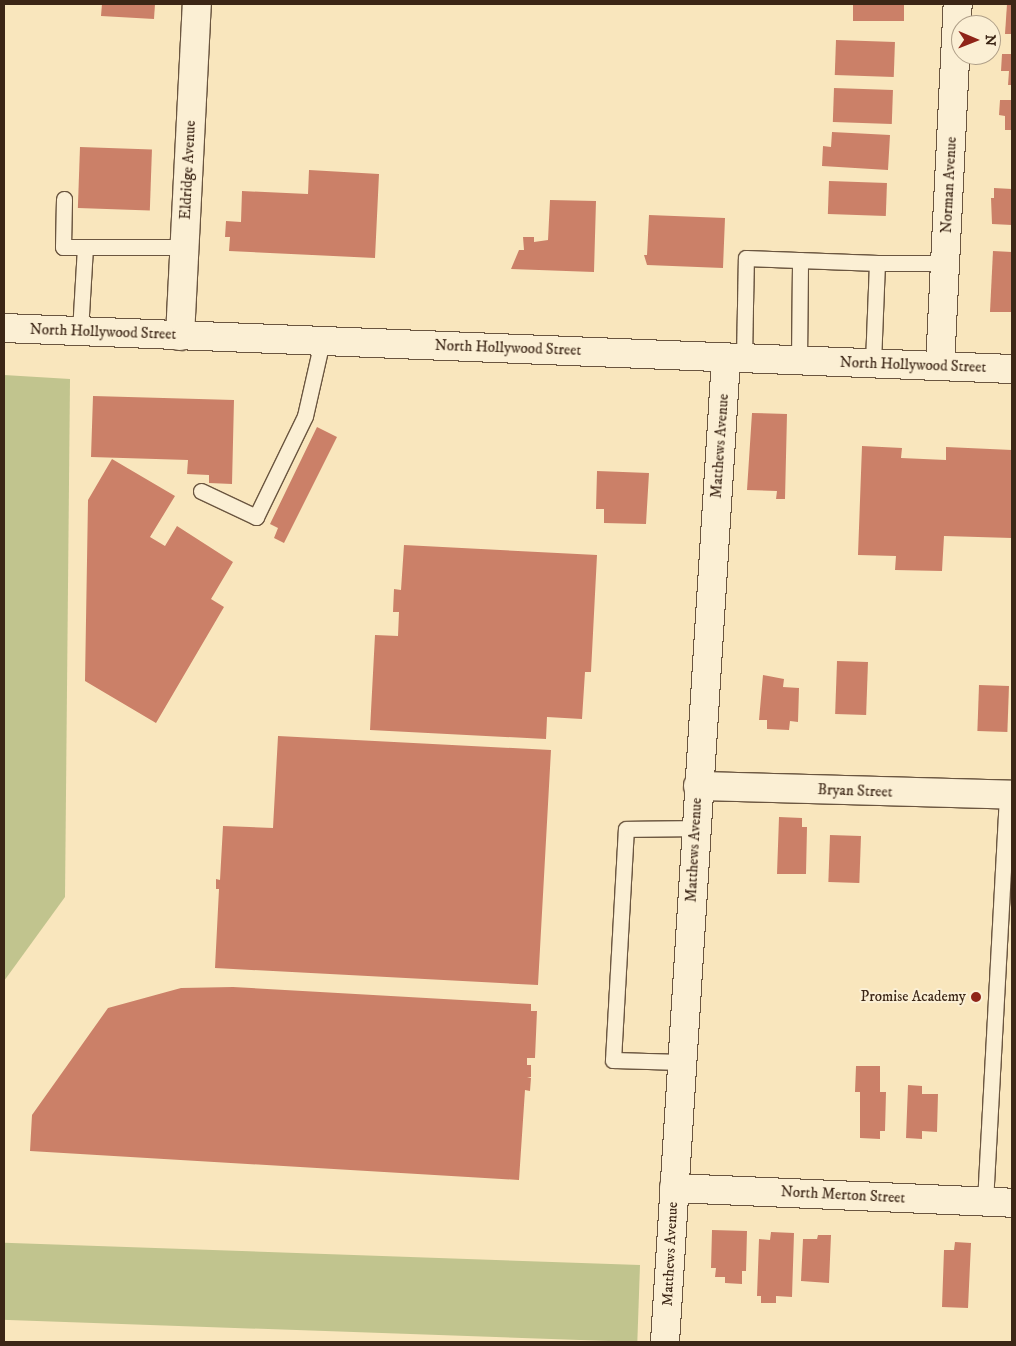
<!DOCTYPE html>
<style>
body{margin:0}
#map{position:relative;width:1016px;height:1346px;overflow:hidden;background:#f9e6bd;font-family:"IM FELL DW Pica",serif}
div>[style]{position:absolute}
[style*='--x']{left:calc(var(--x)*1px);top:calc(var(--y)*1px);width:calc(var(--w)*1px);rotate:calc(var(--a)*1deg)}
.green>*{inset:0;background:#c1c48e;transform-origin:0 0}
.building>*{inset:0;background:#cb8068;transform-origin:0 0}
.roads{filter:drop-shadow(1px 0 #6b5640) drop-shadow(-1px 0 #6b5640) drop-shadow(0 1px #6b5640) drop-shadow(0 -1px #6b5640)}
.lane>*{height:15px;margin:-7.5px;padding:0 7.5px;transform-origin:7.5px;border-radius:7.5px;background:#fbefd4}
.street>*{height:28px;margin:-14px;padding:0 14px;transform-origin:14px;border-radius:14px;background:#fbefd4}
.secondary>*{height:28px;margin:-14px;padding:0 14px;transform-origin:14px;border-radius:14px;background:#fbefd4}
.dots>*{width:14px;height:14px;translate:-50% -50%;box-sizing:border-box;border:2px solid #fbefd4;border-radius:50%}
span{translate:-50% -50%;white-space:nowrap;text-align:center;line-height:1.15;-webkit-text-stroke:4px #fbefd4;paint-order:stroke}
.street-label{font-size:15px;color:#3c2616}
.poi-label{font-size:15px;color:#3c2616}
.right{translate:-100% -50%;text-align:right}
.frame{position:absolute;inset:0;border:5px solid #3c2616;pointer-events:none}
.north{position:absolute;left:951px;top:15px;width:50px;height:50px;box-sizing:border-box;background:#fbefd4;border:1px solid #af9f88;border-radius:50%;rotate:91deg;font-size:14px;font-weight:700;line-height:20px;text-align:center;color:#3c2616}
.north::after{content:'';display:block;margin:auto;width:18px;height:22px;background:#8f2418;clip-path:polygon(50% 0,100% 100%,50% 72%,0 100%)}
</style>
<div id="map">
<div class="green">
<div style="clip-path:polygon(4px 375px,70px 379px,65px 897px,4px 981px)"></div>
<div style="left:640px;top:1265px;width:77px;height:636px;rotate:92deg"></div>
</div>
<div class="building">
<div style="clip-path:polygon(102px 4px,155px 4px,154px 19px,101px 16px)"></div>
<div style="left:853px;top:4px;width:51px;height:17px"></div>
<div style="clip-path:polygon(1007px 4px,1012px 4px,1012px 34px,1005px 34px)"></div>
<div style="left:836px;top:40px;width:59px;height:35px;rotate:2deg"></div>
<div style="clip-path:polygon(1002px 54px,1012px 54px,1012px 85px,1008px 85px,1009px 71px,1001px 71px)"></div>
<div style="left:834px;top:88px;width:59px;height:34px;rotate:2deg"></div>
<div style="clip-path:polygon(1000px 100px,1012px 100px,1012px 130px,1005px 130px,1005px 116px,999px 115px)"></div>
<div style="clip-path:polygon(832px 132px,890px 135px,888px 170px,822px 166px,823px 146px,831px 147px)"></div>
<div style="left:80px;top:147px;width:72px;height:61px;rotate:2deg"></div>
<div style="clip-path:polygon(309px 170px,379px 174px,375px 258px,229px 251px,230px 237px,225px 237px,226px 221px,241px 222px,242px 191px,308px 194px)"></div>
<div style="left:829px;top:181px;width:58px;height:33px;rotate:2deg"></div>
<div style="clip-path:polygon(994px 188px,1012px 189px,1012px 225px,992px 224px,991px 198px,994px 198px)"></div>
<div style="clip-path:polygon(550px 200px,596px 201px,594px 272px,511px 269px,519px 250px,524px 250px,523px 237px,534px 237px,534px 242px,548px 240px)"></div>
<div style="clip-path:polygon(649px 215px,725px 218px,723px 268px,647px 265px,644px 255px,647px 255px)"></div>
<div style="clip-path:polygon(993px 251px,1012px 252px,1012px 312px,990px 312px)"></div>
<div style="clip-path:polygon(93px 396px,234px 400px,232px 484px,209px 483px,209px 475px,187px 474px,188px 460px,91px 457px)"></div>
<div style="clip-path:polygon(752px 413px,787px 414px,785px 499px,776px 499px,777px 491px,747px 490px)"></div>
<div style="clip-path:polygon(317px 427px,337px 437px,284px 543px,274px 538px,278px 528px,270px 524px)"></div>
<div style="clip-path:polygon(862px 446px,902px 448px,901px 458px,946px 460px,946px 447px,1012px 450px,1012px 538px,944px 536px,942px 571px,895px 570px,896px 556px,858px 555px)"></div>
<div style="clip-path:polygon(112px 459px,175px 496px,150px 537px,165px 546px,177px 526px,233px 562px,211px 599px,224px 607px,156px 723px,85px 681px,88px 500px)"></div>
<div style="clip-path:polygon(597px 471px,649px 473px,646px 524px,604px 523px,604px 509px,596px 509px)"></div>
<div style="clip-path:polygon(404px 545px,597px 555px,591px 672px,585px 672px,582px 719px,547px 717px,546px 739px,370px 730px,375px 635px,398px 636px,399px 612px,393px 612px,394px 589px,401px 590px)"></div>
<div style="left:837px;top:661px;width:31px;height:53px;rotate:2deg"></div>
<div style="clip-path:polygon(763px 675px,784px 679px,783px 687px,799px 688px,798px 722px,790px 721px,789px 730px,767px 729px,767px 720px,759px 720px)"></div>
<div style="left:979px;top:685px;width:30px;height:46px;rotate:2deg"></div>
<div style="clip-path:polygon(278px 736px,551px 750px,538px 985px,215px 968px,219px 889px,216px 889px,216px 879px,220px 880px,223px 826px,273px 828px)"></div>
<div style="clip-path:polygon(779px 817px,802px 818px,802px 827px,807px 827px,806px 874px,777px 874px)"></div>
<div style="left:830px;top:835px;width:31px;height:47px;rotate:2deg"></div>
<div style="clip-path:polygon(233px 987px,531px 1004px,531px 1011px,537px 1011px,535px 1058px,527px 1058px,527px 1065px,531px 1065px,531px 1077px,527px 1077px,531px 1078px,530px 1091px,525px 1090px,519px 1180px,30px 1151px,32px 1115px,108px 1008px,181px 988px)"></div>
<div style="clip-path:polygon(856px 1066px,880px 1066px,880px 1092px,886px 1092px,885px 1131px,880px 1131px,880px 1139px,860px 1138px,860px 1092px,855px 1092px)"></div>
<div style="clip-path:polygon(908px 1085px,922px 1086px,922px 1094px,938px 1094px,937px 1132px,922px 1131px,922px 1139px,906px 1138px)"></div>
<div style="clip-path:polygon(712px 1230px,747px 1231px,746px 1271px,742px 1271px,742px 1284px,725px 1283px,725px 1277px,715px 1277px,716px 1268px,711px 1268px)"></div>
<div style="clip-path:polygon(771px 1232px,794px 1233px,792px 1297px,776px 1296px,776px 1303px,761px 1303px,761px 1296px,757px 1296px,759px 1239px,770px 1240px)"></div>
<div style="clip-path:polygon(818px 1235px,831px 1235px,829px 1283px,801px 1281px,803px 1239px,817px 1239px)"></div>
<div style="clip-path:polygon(955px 1242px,971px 1243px,968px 1308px,942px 1307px,944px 1250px,954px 1250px)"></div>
</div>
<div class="roads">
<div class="lane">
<div style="--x:64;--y:199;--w:48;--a:91.2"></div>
<div style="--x:63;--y:247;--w:22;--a:0"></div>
<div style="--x:85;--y:247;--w:84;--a:93.4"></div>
<div style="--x:85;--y:247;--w:99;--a:0"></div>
<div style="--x:877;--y:263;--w:68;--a:0"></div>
<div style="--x:744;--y:358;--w:100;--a:-88.9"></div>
<div style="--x:746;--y:258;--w:131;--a:2.2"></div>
<div style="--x:877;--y:263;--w:101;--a:92.3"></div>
<div style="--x:799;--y:360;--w:100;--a:-89.4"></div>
<div style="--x:201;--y:491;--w:61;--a:25.3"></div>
<div style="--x:256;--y:517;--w:112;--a:-64.1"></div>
<div style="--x:305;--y:416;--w:77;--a:-77.2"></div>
<div style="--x:682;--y:1062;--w:69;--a:-178.3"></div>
<div style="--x:613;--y:1060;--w:231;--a:-86.8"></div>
<div style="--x:626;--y:829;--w:69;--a:-0.8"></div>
<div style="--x:985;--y:1202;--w:408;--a:-86.9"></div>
</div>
<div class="street">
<div style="--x:180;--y:336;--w:332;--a:-87.1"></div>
<div style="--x:940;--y:366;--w:362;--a:-87.2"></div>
<div style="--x:698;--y:786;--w:314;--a:1.6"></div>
<div style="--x:674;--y:1188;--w:338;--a:2.5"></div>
<div style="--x:665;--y:1342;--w:986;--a:-86.45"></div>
</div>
<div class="secondary">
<div style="--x:4;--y:328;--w:1009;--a:2.33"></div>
</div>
</div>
<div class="dots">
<div style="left:976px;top:997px;background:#8f2418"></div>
</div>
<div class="street-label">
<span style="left:188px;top:170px;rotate:-87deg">Eldridge Avenue</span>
<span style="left:949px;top:185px;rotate:-87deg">Norman Avenue</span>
<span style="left:103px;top:332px;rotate:2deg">North Hollywood Street</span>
<span style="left:508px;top:348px;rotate:2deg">North Hollywood Street</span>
<span style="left:913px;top:365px;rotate:2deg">North Hollywood Street</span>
<span style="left:720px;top:446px;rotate:-86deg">Matthews Avenue</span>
<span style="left:855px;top:791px;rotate:2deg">Bryan Street</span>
<span style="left:694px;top:850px;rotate:-87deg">Matthews Avenue</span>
<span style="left:843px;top:1195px;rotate:3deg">North Merton Street</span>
<span style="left:670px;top:1254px;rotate:-87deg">Matthews Avenue</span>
</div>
<div class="poi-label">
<span class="right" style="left:966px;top:997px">Promise Academy</span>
</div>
<div class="frame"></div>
<div class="north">N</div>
</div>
